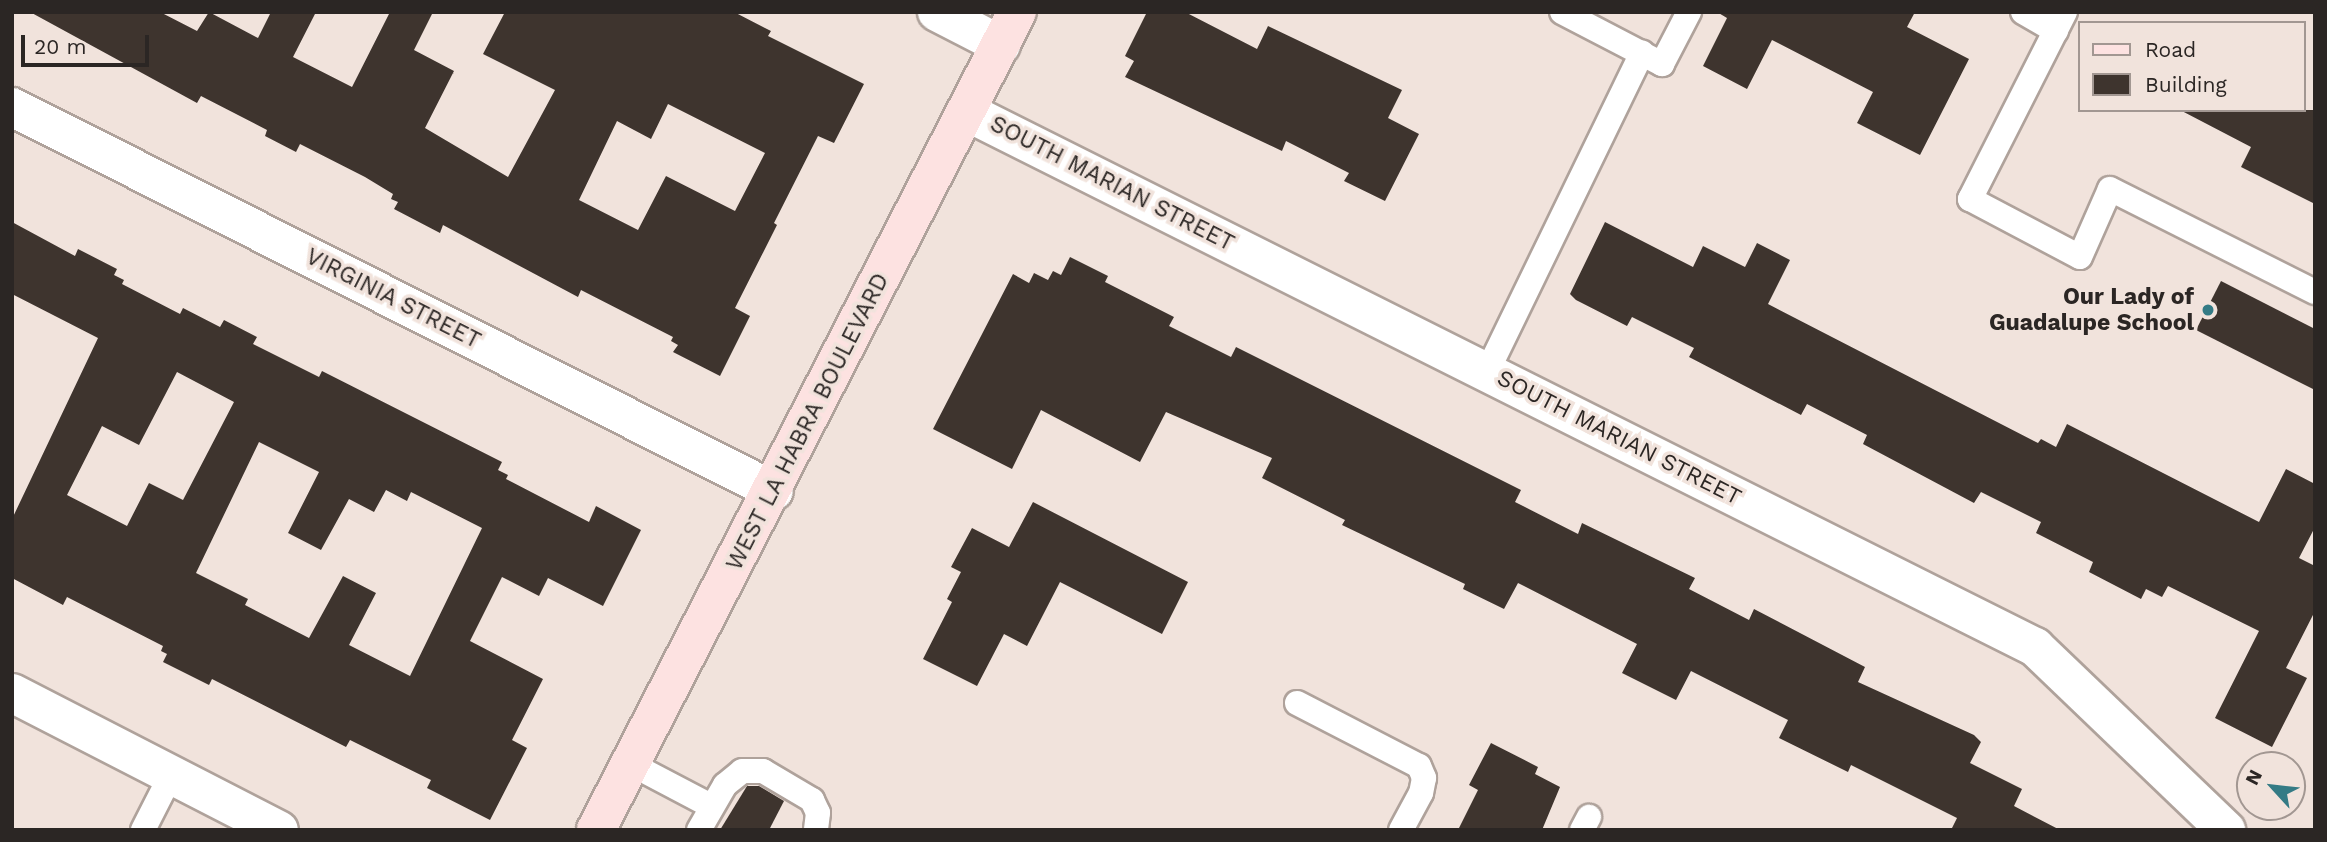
<!DOCTYPE html>
<style>
body{margin:0}
#map{position:relative;width:2327px;height:842px;overflow:hidden;background:#f1e3dc;font-family:"Work Sans",sans-serif}
div>[style]{position:absolute}
[style*='--x']{left:calc(var(--x)*1px);top:calc(var(--y)*1px);width:calc(var(--w)*1px);rotate:calc(var(--a)*1deg)}
.building>*{inset:0;background:#3e342e}
.roads{filter:drop-shadow(2px 0 #afa29b) drop-shadow(-2px 0 #afa29b) drop-shadow(0 2px #afa29b) drop-shadow(0 -2px #afa29b)}
.service>*{height:24px;margin:-12px;padding:0 12px;transform-origin:12px;border-radius:12px;background:#fff}
.minor>*{height:38px;margin:-19px;padding:0 19px;transform-origin:19px;border-radius:19px;background:#fff}
.tertiary>*{height:38px;margin:-19px;padding:0 19px;transform-origin:19px;border-radius:19px;background:#fff}
.secondary>*{height:38px;margin:-19px;padding:0 19px;transform-origin:19px;border-radius:19px;background:#fde2e1}
.dots>*{width:19px;height:19px;translate:-50% -50%;box-sizing:border-box;border:4px solid #f1e3dc;border-radius:50%}
span{translate:-50% -50%;white-space:nowrap;text-align:center;line-height:1.15;-webkit-text-stroke:7px #f1e3dc;paint-order:stroke}
.street-label{font-size:23px;color:#2b2624}
.poi-label{font-size:23px;color:#2b2624;font-weight:700}
.right{translate:-100% -50%;text-align:right}
.frame{position:absolute;inset:0;border:14px solid #2b2624;pointer-events:none}
.legend{position:absolute;left:2078px;top:21px;width:228px;height:91px;box-sizing:border-box;background:#f1e3dc;border:2px solid #a29792;margin:0;padding:9px 12px;list-style:none;font-size:21px;color:#2b2624}
.legend li{display:flex;align-items:center;gap:14px;height:35px}
.legend b{width:35px;border:2px solid #a29792}
.north{position:absolute;left:2236px;top:751px;width:70px;height:70px;box-sizing:border-box;background:#f1e3dc;border:2px solid #a29792;border-radius:50%;rotate:297deg;font-size:19px;font-weight:700;line-height:28px;text-align:center;color:#2b2624}
.north::after{content:'';display:block;margin:auto;width:24px;height:32px;background:#347b85;clip-path:polygon(50% 0,100% 100%,50% 72%,0 100%)}
.scale{position:absolute;left:21px;top:35px;width:128px;height:32px;box-sizing:border-box;border:4px solid #2b2624;border-top:0;padding-left:9px;font-size:21px;line-height:24px;white-space:nowrap;color:#2b2624;-webkit-text-stroke:5px #f1e3dc;paint-order:stroke}
</style>
<div id="map">
<div class="building">
<div style="clip-path:polygon(evenodd,30px 12px,160px 12px,197px 31px,209px 12px,258px 38px,271px 12px,316px 12px,293px 57px,352px 87px,390px 12px,433px 12px,414px 50px,454px 71px,425px 128px,508px 177px,555px 90px,483px 54px,505px 12px,734px 12px,771px 31px,768px 36px,864px 84px,834px 143px,818px 136px,774px 223px,777px 225px,735px 308px,750px 316px,720px 376px,673px 352px,678px 345px,671px 341px,673px 337px,581px 290px,578px 297px,443px 225px,440px 233px,394px 209px,398px 202px,391px 199px,393px 194px,365px 177px,300px 144px,296px 152px,265px 136px,267px 130px,201px 96px,197px 103px,30px 12px,668px 104px,765px 153px,735px 211px,666px 176px,638px 230px,579px 200px,617px 121px,651px 139px,668px 104px)"></div>
<div style="clip-path:polygon(1147px 12px,1185px 12px,1257px 49px,1268px 26px,1402px 90px,1388px 118px,1419px 134px,1385px 201px,1344px 181px,1349px 173px,1286px 141px,1282px 151px,1125px 77px,1134px 61px,1125px 56px)"></div>
<div style="clip-path:polygon(1717px 12px,1915px 12px,1907px 27px,1969px 59px,1920px 155px,1857px 123px,1873px 92px,1772px 40px,1747px 89px,1703px 66px,1727px 18px)"></div>
<div style="clip-path:polygon(2180px 110px,2315px 110px,2315px 204px,2241px 167px,2251px 147px)"></div>
<div style="clip-path:polygon(evenodd,12px 222px,75px 256px,78px 249px,117px 269px,114px 275px,124px 280px,122px 284px,180px 314px,183px 308px,220px 327px,224px 320px,257px 337px,253px 344px,319px 377px,322px 371px,502px 462px,498px 470px,508px 475px,506px 479px,589px 522px,596px 506px,641px 530px,603px 606px,548px 578px,539px 596px,502px 577px,470px 641px,543px 679px,512px 740px,527px 748px,490px 820px,427px 788px,431px 780px,350px 740px,346px 747px,212px 679px,209px 685px,163px 662px,167px 654px,161px 651px,163px 646px,67px 597px,63px 605px,12px 578px,12px 519px,98px 338px,12px 294px,12px 222px,177px 372px,234px 402px,183px 500px,149px 483px,127px 526px,67px 495px,102px 426px,139px 445px,177px 372px,12px 222px,259px 442px,319px 472px,288px 533px,321px 550px,349px 499px,374px 512px,386px 490px,407px 501px,411px 492px,482px 528px,410px 676px,349px 645px,376px 593px,343px 576px,309px 638px,245px 605px,248px 599px,196px 573px,259px 442px)"></div>
<div style="clip-path:polygon(1605px 222px,1693px 267px,1703px 246px,1745px 267px,1757px 243px,1790px 260px,1768px 304px,2038px 443px,2041px 439px,2056px 447px,2067px 424px,2259px 522px,2286px 469px,2315px 484px,2315px 527px,2299px 558px,2315px 566px,2315px 611px,2286px 668px,2307px 678px,2272px 747px,2215px 718px,2259px 631px,2168px 586px,2162px 597px,2146px 589px,2141px 599px,2089px 572px,2093px 562px,2036px 533px,2041px 522px,1981px 492px,1974px 503px,1863px 444px,1867px 435px,1807px 404px,1801px 415px,1689px 357px,1694px 348px,1632px 317px,1627px 326px,1576px 300px,1570px 294px)"></div>
<div style="clip-path:polygon(1070px 257px,1108px 276px,1105px 282px,1174px 317px,1169px 326px,1231px 357px,1236px 347px,1521px 490px,1515px 502px,1578px 534px,1582px 523px,1695px 578px,1689px 589px,1749px 620px,1754px 609px,1865px 667px,1858px 682px,1974px 735px,1981px 742px,1970px 763px,2022px 789px,2014px 806px,2060px 830px,1951px 830px,1957px 818px,1851px 765px,1848px 772px,1779px 738px,1788px 720px,1691px 671px,1676px 700px,1622px 673px,1637px 644px,1518px 583px,1504px 609px,1463px 589px,1465px 584px,1342px 525px,1345px 520px,1262px 478px,1272px 458px,1166px 412px,1140px 462px,1041px 410px,1012px 469px,933px 429px,1013px 274px,1029px 283px,1034px 273px,1048px 280px,1053px 271px,1061px 275px)"></div>
<div style="clip-path:polygon(2221px 281px,2315px 329px,2315px 390px,2196px 330px)"></div>
<div style="clip-path:polygon(1033px 502px,1188px 582px,1162px 634px,1060px 582px,1027px 646px,1004px 634px,977px 686px,923px 659px,952px 602px,947px 599px,961px 572px,951px 567px,972px 528px,1009px 547px)"></div>
<div style="clip-path:polygon(1491px 743px,1538px 767px,1535px 774px,1560px 787px,1542px 830px,1458px 830px,1478px 790px,1469px 785px)"></div>
<div style="clip-path:polygon(747px 786px,759px 786px,784px 801px,769px 830px,720px 830px)"></div>
</div>
<div class="roads">
<div class="service">
<div style="--x:1562;--y:12;--w:113;--a:27.5"></div>
<div style="--x:1662;--y:64;--w:59;--a:-62.6"></div>
<div style="--x:2023;--y:12;--w:38;--a:30"></div>
<div style="--x:2065;--y:12;--w:210;--a:116.9"></div>
<div style="--x:1970;--y:199;--w:124;--a:27.8"></div>
<div style="--x:2080;--y:257;--w:74;--a:-66.2"></div>
<div style="--x:2110;--y:189;--w:229;--a:26.7"></div>
<div style="--x:1487;--y:372;--w:355;--a:-64.1"></div>
<div style="--x:1297;--y:703;--w:137;--a:27.3"></div>
<div style="--x:1419;--y:766;--w:13;--a:67"></div>
<div style="--x:1424;--y:778;--w:15;--a:101"></div>
<div style="--x:1421;--y:793;--w:42;--a:118.4"></div>
<div style="--x:631;--y:764;--w:90;--a:27.7"></div>
<div style="--x:143;--y:830;--w:62;--a:-63"></div>
<div style="--x:699;--y:830;--w:52;--a:-60"></div>
<div style="--x:725;--y:785;--w:22;--a:-39"></div>
<div style="--x:742;--y:771;--w:21;--a:0"></div>
<div style="--x:763;--y:771;--w:57;--a:30.6"></div>
<div style="--x:812;--y:800;--w:14;--a:65"></div>
<div style="--x:818;--y:813;--w:17;--a:97"></div>
<div style="--x:1582;--y:830;--w:15;--a:-62"></div>
</div>
<div class="minor">
<div style="--x:937;--y:12;--w:72;--a:27.3"></div>
<div style="--x:12;--y:107;--w:853;--a:26.75"></div>
<div style="--x:967;--y:112;--w:1195;--a:26.61"></div>
<div style="--x:2035;--y:647;--w:265;--a:43.8"></div>
</div>
<div class="tertiary">
<div style="--x:12;--y:693;--w:300;--a:27.2"></div>
</div>
<div class="secondary">
<div style="--x:596;--y:830;--w:920;--a:-62.77"></div>
</div>
</div>
<div class="dots">
<div style="left:2208px;top:310px;background:#347b85"></div>
</div>
<div class="street-label">
<span style="left:1112px;top:184px;rotate:27deg">SOUTH MARIAN STREET</span>
<span style="left:393px;top:299px;rotate:27deg">VIRGINIA STREET</span>
<span style="left:808px;top:422px;rotate:-63deg">WEST LA HABRA BOULEVARD</span>
<span style="left:1619px;top:438px;rotate:27deg">SOUTH MARIAN STREET</span>
</div>
<div class="poi-label">
<span class="right" style="left:2194px;top:310px">Our Lady of<br>Guadalupe School</span>
</div>
<div class="frame"></div>
<ul class="legend">
<li><b style="height:9px;background:#fde2e1"></b>Road</li>
<li><b style="height:19px;background:#3e342e"></b>Building</li>
</ul>
<div class="north">N</div>
<div class="scale">20 m</div>
</div>
